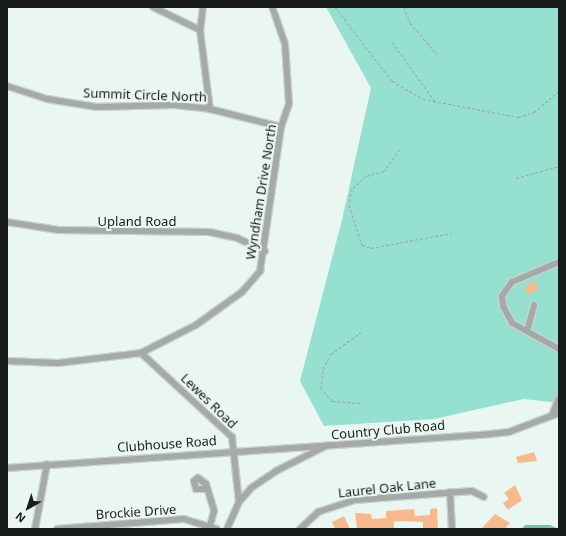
<!DOCTYPE html>
<style>
body{margin:0}
#map{position:relative;width:566px;height:536px;overflow:hidden;background:#eaf6f2;font-family:"Noto Sans",sans-serif}
div>[style]{position:absolute}
[style*='--x']{left:calc(var(--x)*1px);top:calc(var(--y)*1px);width:calc(var(--w)*1px);rotate:calc(var(--a)*1deg)}
.green>*{inset:0;background:#95e0cf}
.forest>*{inset:0;background:#68c7b3}
.building>*{inset:0;background:#fab98d;transform-origin:0 0}
.path>*{height:1px;margin-top:-0.5px;transform-origin:0;background:repeating-linear-gradient(90deg,#9da6a3 0 3px,transparent 0 5px)}
.roads{filter:drop-shadow(1px 0 #c8d3d0) drop-shadow(-1px 0 #c8d3d0) drop-shadow(0 1px #c8d3d0) drop-shadow(0 -1px #c8d3d0)}
.minor>*{height:6px;margin:-3px;padding:0 3px;transform-origin:3px;border-radius:3px;background:#a5aaa9}
span{translate:-50% -50%;white-space:nowrap;text-align:center;line-height:1.15;-webkit-text-stroke:4px #eaf6f2;paint-order:stroke}
.street-label{font-size:13px;color:#181c1b}
.frame{position:absolute;inset:0;border:8px solid #181c1b;pointer-events:none}
.north{position:absolute;left:8px;top:488px;width:40px;height:40px;-webkit-text-stroke:3px #eaf6f2;paint-order:stroke;rotate:219deg;font-size:11px;font-weight:700;line-height:16px;text-align:center;color:#181c1b}
.north::after{content:'';display:block;margin:auto;width:14px;height:18px;background:#181c1b;clip-path:polygon(50% 0,100% 100%,50% 72%,0 100%)}
</style>
<div id="map">
<div class="green">
<div style="clip-path:polygon(326px 7px,559px 7px,559px 403px,524px 399px,434px 419px,324px 426px,300px 381px,342px 220px,371px 88px)"></div>
</div>
<div class="forest">
<div style="clip-path:polygon(525px 525px,550px 525px,559px 529px,522px 529px)"></div>
</div>
<div class="building">
<div style="left:534px;top:281px;width:9px;height:12px;rotate:58deg"></div>
<div style="clip-path:polygon(534px 452px,537px 461px,518px 463px,516px 457px)"></div>
<div style="clip-path:polygon(515px 485px,522px 500px,508px 510px,503px 503px,509px 499px,504px 493px)"></div>
<div style="clip-path:polygon(437px 508px,438px 528px,423px 529px,423px 522px,403px 521px,394px 522px,394px 528px,357px 529px,355px 513px,371px 514px,372px 519px,386px 518px,386px 511px,414px 509px,415px 516px,430px 515px,430px 509px)"></div>
<div style="clip-path:polygon(495px 514px,510px 523px,505px 529px,481px 529px)"></div>
<div style="clip-path:polygon(344px 516px,350px 529px,335px 529px,332px 522px)"></div>
</div>
<div class="path">
<div style="--x:335;--y:7;--w:93;--a:52.4"></div>
<div style="--x:392;--y:81;--w:36;--a:30"></div>
<div style="--x:423;--y:99;--w:97;--a:10.7"></div>
<div style="--x:518;--y:117;--w:17;--a:-17"></div>
<div style="--x:534;--y:112;--w:33;--a:-40"></div>
<div style="--x:404;--y:7;--w:17;--a:69"></div>
<div style="--x:410;--y:23;--w:41;--a:48.9"></div>
<div style="--x:392;--y:42;--w:75;--a:54.2"></div>
<div style="--x:400;--y:149;--w:27;--a:126"></div>
<div style="--x:384;--y:171;--w:19;--a:164"></div>
<div style="--x:366;--y:176;--w:19;--a:137"></div>
<div style="--x:352;--y:189;--w:16;--a:101"></div>
<div style="--x:349;--y:205;--w:42;--a:72"></div>
<div style="--x:362;--y:245;--w:9;--a:18"></div>
<div style="--x:371;--y:248;--w:82;--a:-10.5"></div>
<div style="--x:516;--y:178;--w:45;--a:-15.6"></div>
<div style="--x:360;--y:403;--w:28;--a:-176"></div>
<div style="--x:332;--y:401;--w:17;--a:-130"></div>
<div style="--x:321;--y:388;--w:19;--a:-84"></div>
<div style="--x:323;--y:369;--w:17;--a:-62"></div>
<div style="--x:331;--y:354;--w:37;--a:-36"></div>
</div>
<div class="roads">
<div class="minor">
<div style="--x:153;--y:7;--w:52;--a:26.1"></div>
<div style="--x:203;--y:7;--w:23;--a:97"></div>
<div style="--x:200;--y:30;--w:80;--a:82.8"></div>
<div style="--x:7;--y:86;--w:42;--a:18"></div>
<div style="--x:47;--y:99;--w:50;--a:9.3"></div>
<div style="--x:96;--y:107;--w:78;--a:-1.5"></div>
<div style="--x:174;--y:105;--w:36;--a:6"></div>
<div style="--x:210;--y:109;--w:73;--a:14.2"></div>
<div style="--x:7;--y:222;--w:52;--a:8.9"></div>
<div style="--x:58;--y:230;--w:151;--a:0.8"></div>
<div style="--x:209;--y:232;--w:29;--a:12"></div>
<div style="--x:237;--y:238;--w:31;--a:25"></div>
<div style="--x:559;--y:262;--w:51;--a:156.9"></div>
<div style="--x:512;--y:282;--w:17;--a:126"></div>
<div style="--x:502;--y:296;--w:10;--a:84"></div>
<div style="--x:503;--y:306;--w:19;--a:62"></div>
<div style="--x:512;--y:323;--w:54;--a:29"></div>
<div style="--x:528;--y:328;--w:24;--a:-75"></div>
<div style="--x:141;--y:353;--w:124;--a:42.7"></div>
<div style="--x:232;--y:437;--w:65;--a:83.9"></div>
<div style="--x:7;--y:361;--w:51;--a:2.2"></div>
<div style="--x:58;--y:363;--w:84;--a:-6.9"></div>
<div style="--x:141;--y:353;--w:62;--a:-27"></div>
<div style="--x:196;--y:325;--w:57;--a:-35.7"></div>
<div style="--x:242;--y:292;--w:28;--a:-49"></div>
<div style="--x:260;--y:271;--w:146;--a:-81.7"></div>
<div style="--x:281;--y:127;--w:24;--a:-71"></div>
<div style="--x:289;--y:104;--w:60;--a:-93.8"></div>
<div style="--x:285;--y:44;--w:39;--a:-109"></div>
<div style="--x:552;--y:415;--w:18;--a:-68"></div>
<div style="--x:7;--y:468;--w:484;--a:-4"></div>
<div style="--x:490;--y:434;--w:19;--a:-6"></div>
<div style="--x:509;--y:432;--w:53;--a:-20.8"></div>
<div style="--x:207;--y:489;--w:11;--a:180"></div>
<div style="--x:196;--y:489;--w:8;--a:-104"></div>
<div style="--x:194;--y:481;--w:5;--a:-37"></div>
<div style="--x:198;--y:478;--w:10;--a:37"></div>
<div style="--x:206;--y:484;--w:28;--a:73"></div>
<div style="--x:214;--y:511;--w:16;--a:105"></div>
<div style="--x:450;--y:492;--w:37;--a:87"></div>
<div style="--x:35;--y:529;--w:66;--a:-79.5"></div>
<div style="--x:57;--y:529;--w:127;--a:-4.5"></div>
<div style="--x:184;--y:519;--w:34;--a:17"></div>
<div style="--x:227;--y:529;--w:30;--a:-66"></div>
<div style="--x:239;--y:502;--w:18;--a:-49"></div>
<div style="--x:251;--y:488;--w:30;--a:-34"></div>
<div style="--x:276;--y:471;--w:56;--a:-26.6"></div>
<div style="--x:300;--y:529;--w:25;--a:-43"></div>
<div style="--x:318;--y:512;--w:39;--a:-18"></div>
<div style="--x:355;--y:500;--w:117;--a:-4.4"></div>
<div style="--x:472;--y:491;--w:13;--a:27"></div>
</div>
</div>
<div class="street-label">
<span style="left:145px;top:95px;rotate:2deg">Summit Circle North</span>
<span style="left:261px;top:192px;rotate:-81deg">Wyndham Drive North</span>
<span style="left:137px;top:221px">Upland Road</span>
<span style="left:209px;top:401px;rotate:44deg">Lewes Road</span>
<span style="left:388px;top:430px;rotate:-5deg">Country Club Road</span>
<span style="left:167px;top:444px;rotate:-4deg">Clubhouse Road</span>
<span style="left:387px;top:488px;rotate:-6deg">Laurel Oak Lane</span>
<span style="left:136px;top:512px;rotate:-4deg">Brockie Drive</span>
</div>
<div class="frame"></div>
<div class="north">N</div>
</div>
